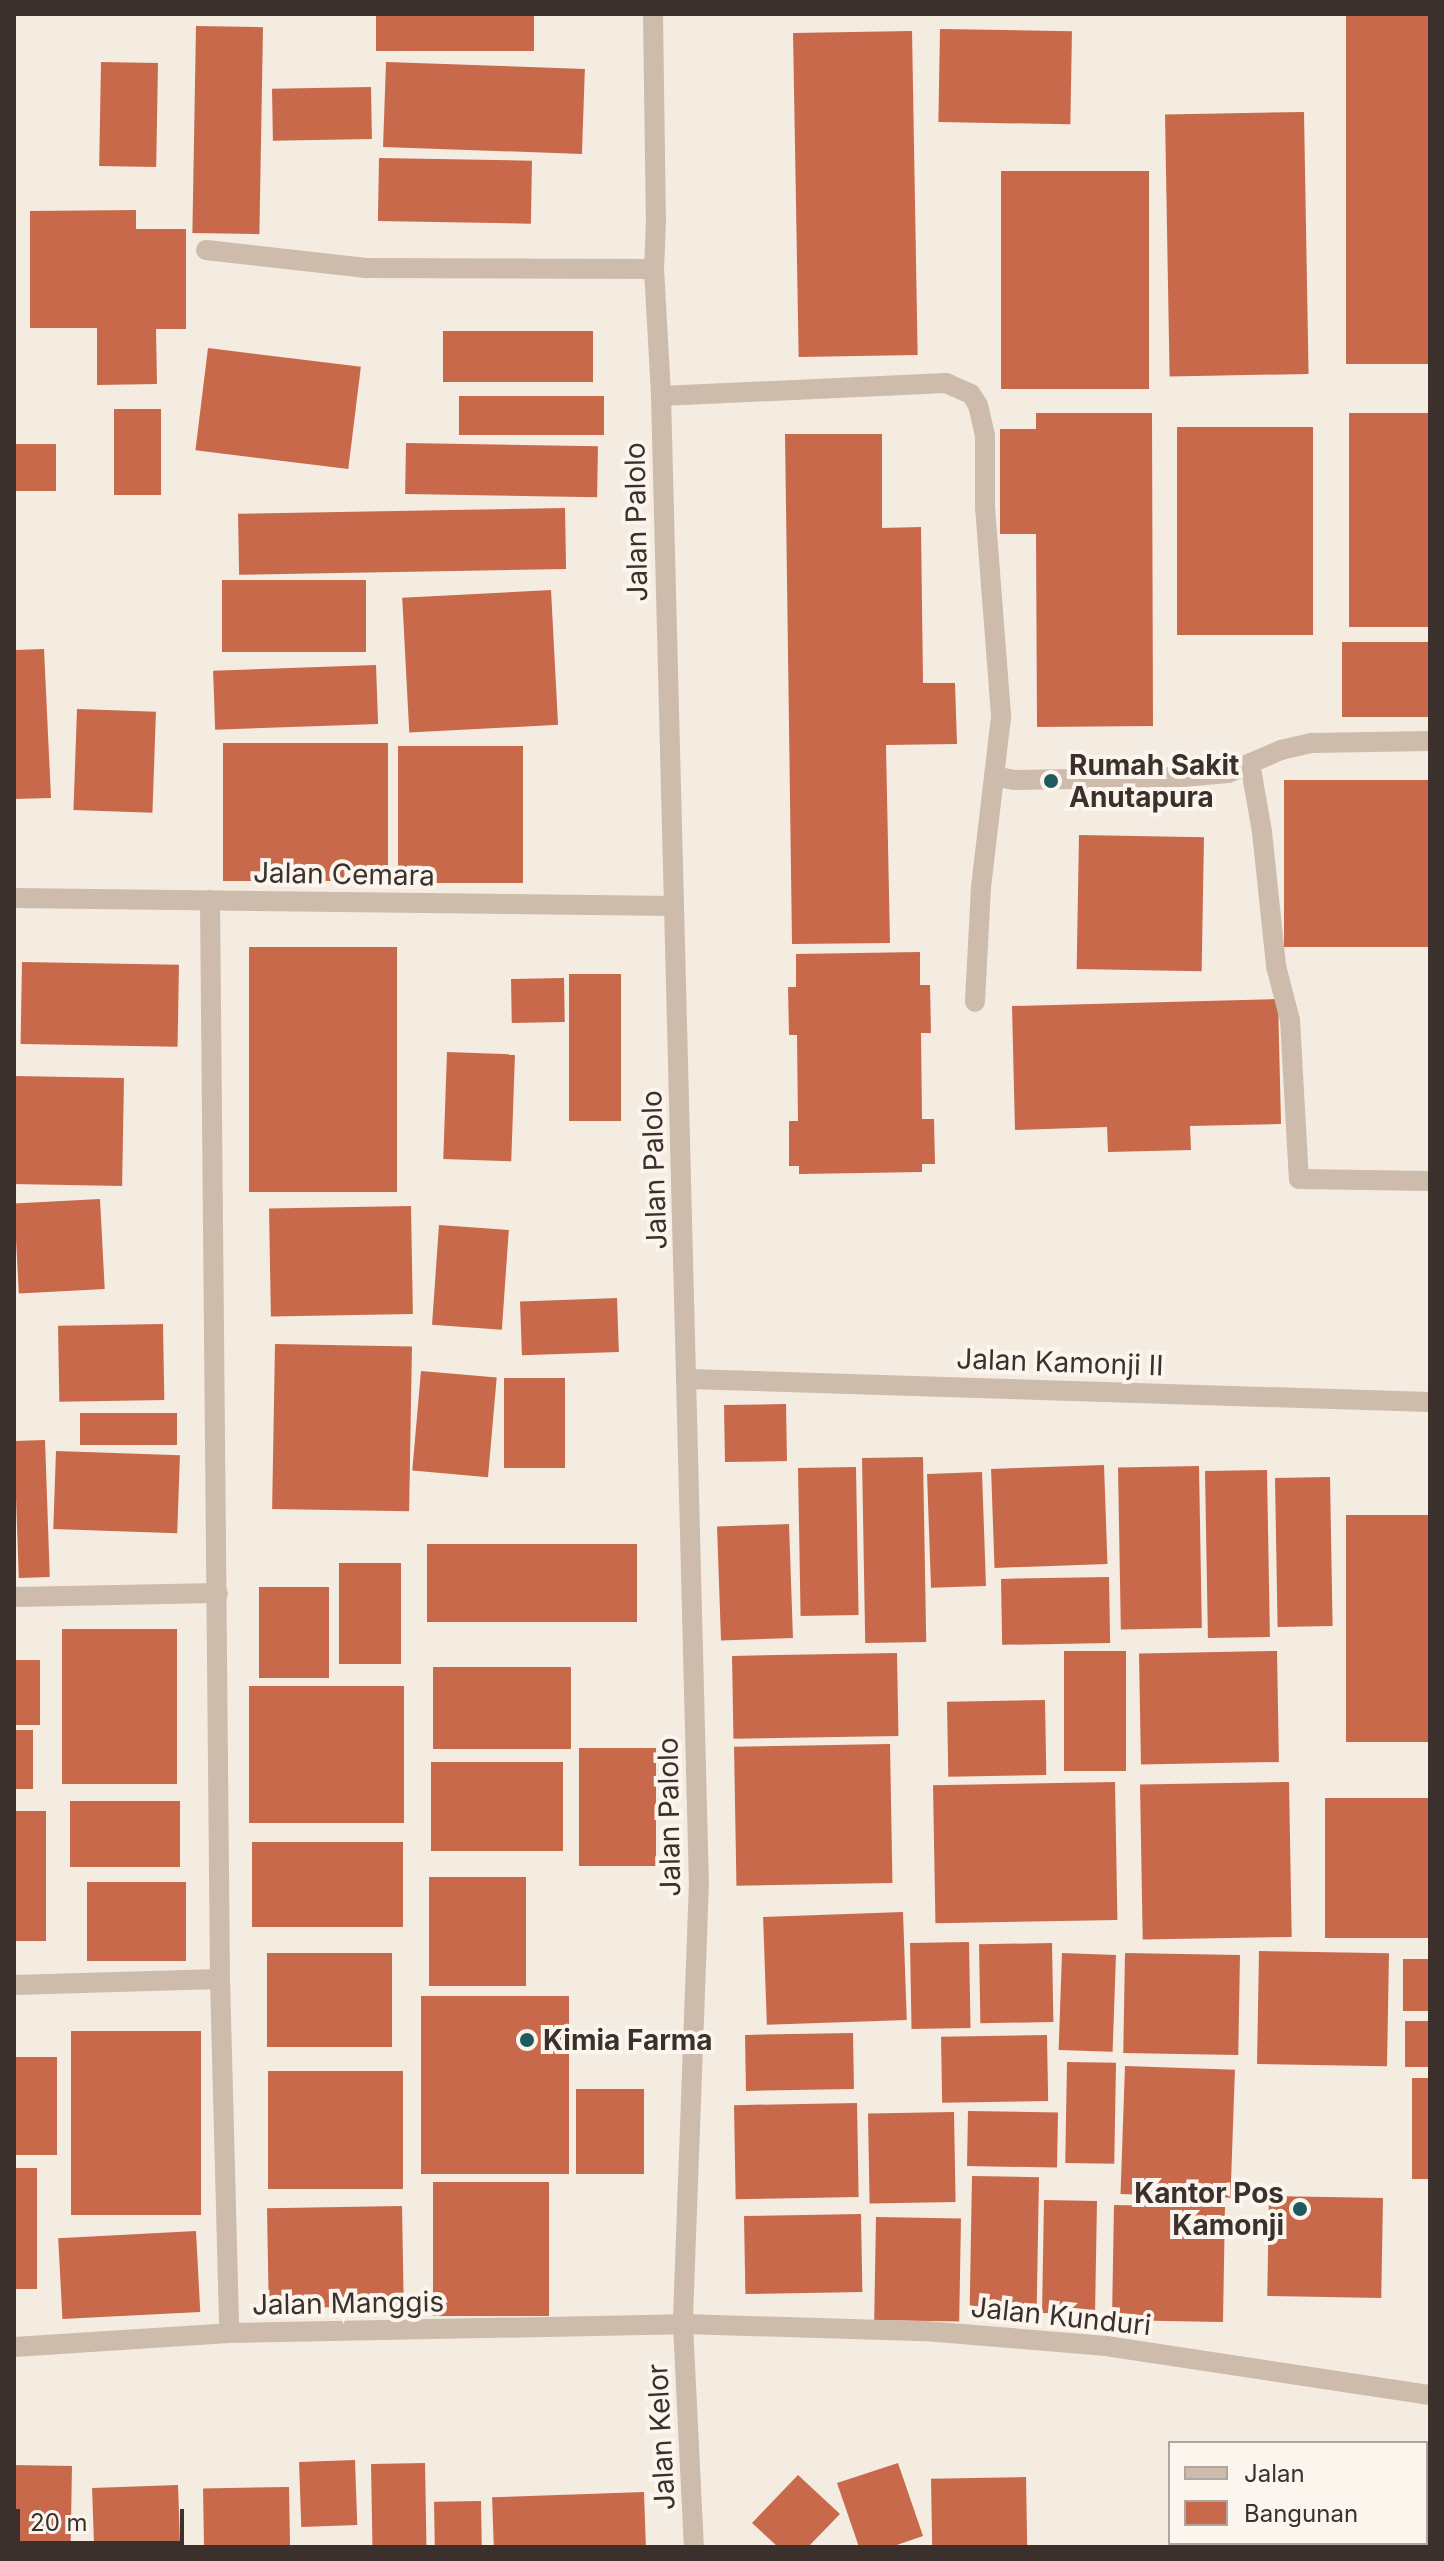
<!DOCTYPE html>
<style>
body{margin:0}
#map{position:relative;width:1444px;height:2561px;overflow:hidden;background:#f4ebe1;font-family:Inter,sans-serif}
div>[style]{position:absolute}
[style*='--x']{left:calc(var(--x)*1px);top:calc(var(--y)*1px);width:calc(var(--w)*1px);rotate:calc(var(--a)*1deg)}
.building>*{inset:0;background:#c8694b;transform-origin:0 0}
.minor>*{height:20px;margin:-10px;padding:0 10px;transform-origin:10px;border-radius:10px;background:#cdbbac}
.dots>*{width:22px;height:22px;translate:-50% -50%;box-sizing:border-box;border:4px solid #fbf5ee;border-radius:50%}
span{translate:-50% -50%;white-space:nowrap;text-align:center;line-height:1.15;-webkit-text-stroke:8px #fbf5ee;paint-order:stroke}
.street-label{font-size:28px;color:#3b302b}
.poi-label{font-size:28px;color:#3b302b;font-weight:700}
.left{translate:0 -50%;text-align:left}
.right{translate:-100% -50%;text-align:right}
.frame{position:absolute;inset:0;border:16px solid #3b302b;pointer-events:none}
.legend{position:absolute;left:1168px;top:2441px;width:260px;height:104px;box-sizing:border-box;background:#fbf5ee;border:2px solid #aea6a0;margin:0;padding:10px 14px;list-style:none;font-size:24px;color:#3b302b}
.legend li{display:flex;align-items:center;gap:16px;height:40px}
.legend b{width:40px;border:2px solid #aea6a0}
.scale{position:absolute;left:16px;top:2509px;width:168px;height:36px;box-sizing:border-box;border:4px solid #3b302b;border-top:0;padding-left:10px;font-size:24px;line-height:28px;white-space:nowrap;color:#3b302b;-webkit-text-stroke:6px #fbf5ee;paint-order:stroke}
</style>
<div id="map">
<div class="building">
<div style="left:376px;top:14px;width:158px;height:37px"></div>
<div style="left:1346px;top:14px;width:84px;height:350px"></div>
<div style="left:196px;top:26px;width:67px;height:207px;rotate:1deg"></div>
<div style="left:940px;top:29px;width:132px;height:93px;rotate:1deg"></div>
<div style="left:912px;top:31px;width:324px;height:119px;rotate:89deg"></div>
<div style="left:101px;top:62px;width:57px;height:104px;rotate:1deg"></div>
<div style="left:386px;top:62px;width:199px;height:85px;rotate:2deg"></div>
<div style="left:371px;top:87px;width:52px;height:99px;rotate:89deg"></div>
<div style="left:1304px;top:112px;width:262px;height:139px;rotate:89deg"></div>
<div style="left:379px;top:158px;width:153px;height:63px;rotate:1deg"></div>
<div style="left:1149px;top:171px;width:218px;height:148px;rotate:90deg"></div>
<div style="clip-path:polygon(136px 210px,136px 229px,186px 229px,186px 329px,156px 329px,157px 384px,97px 385px,97px 328px,30px 328px,30px 211px)"></div>
<div style="left:443px;top:331px;width:150px;height:51px"></div>
<div style="left:208px;top:348px;width:154px;height:103px;rotate:7deg"></div>
<div style="left:459px;top:396px;width:145px;height:39px"></div>
<div style="left:114px;top:409px;width:47px;height:86px"></div>
<div style="clip-path:polygon(1036px 413px,1152px 413px,1153px 726px,1037px 727px,1036px 534px,1000px 534px,1000px 429px,1036px 429px)"></div>
<div style="left:1430px;top:413px;width:214px;height:81px;rotate:90deg"></div>
<div style="left:1313px;top:427px;width:208px;height:136px;rotate:90deg"></div>
<div style="clip-path:polygon(785px 434px,882px 434px,882px 528px,921px 527px,923px 683px,955px 683px,957px 744px,886px 745px,890px 943px,792px 944px)"></div>
<div style="left:406px;top:443px;width:192px;height:51px;rotate:1deg"></div>
<div style="left:14px;top:444px;width:42px;height:47px"></div>
<div style="left:565px;top:508px;width:61px;height:327px;rotate:89deg"></div>
<div style="left:222px;top:580px;width:144px;height:72px"></div>
<div style="left:551px;top:590px;width:135px;height:149px;rotate:87deg"></div>
<div style="left:1430px;top:642px;width:75px;height:88px;rotate:90deg"></div>
<div style="clip-path:polygon(44px 649px,51px 798px,14px 799px,14px 650px)"></div>
<div style="left:376px;top:665px;width:59px;height:163px;rotate:88deg"></div>
<div style="left:77px;top:709px;width:79px;height:101px;rotate:2deg"></div>
<div style="left:223px;top:743px;width:165px;height:138px"></div>
<div style="left:523px;top:746px;width:137px;height:125px;rotate:90deg"></div>
<div style="left:1430px;top:780px;width:167px;height:146px;rotate:90deg"></div>
<div style="left:1079px;top:835px;width:125px;height:134px;rotate:1deg"></div>
<div style="left:397px;top:947px;width:245px;height:148px;rotate:90deg"></div>
<div style="clip-path:polygon(920px 952px,920px 985px,930px 985px,931px 1033px,921px 1033px,922px 1119px,934px 1119px,935px 1164px,922px 1164px,922px 1172px,799px 1174px,799px 1166px,789px 1166px,789px 1121px,798px 1121px,797px 1035px,789px 1035px,788px 987px,796px 987px,796px 954px)"></div>
<div style="left:22px;top:962px;width:157px;height:82px;rotate:1deg"></div>
<div style="left:569px;top:974px;width:52px;height:147px"></div>
<div style="left:564px;top:978px;width:44px;height:53px;rotate:89deg"></div>
<div style="clip-path:polygon(1278px 999px,1281px 1124px,1190px 1126px,1191px 1150px,1108px 1152px,1107px 1127px,1015px 1130px,1012px 1006px)"></div>
<div style="left:447px;top:1052px;width:68px;height:107px;rotate:2deg"></div>
<div style="left:14px;top:1076px;width:110px;height:108px;rotate:1deg"></div>
<div style="left:100px;top:1199px;width:90px;height:86px;rotate:87deg"></div>
<div style="left:411px;top:1206px;width:108px;height:142px;rotate:89deg"></div>
<div style="left:439px;top:1225px;width:70px;height:100px;rotate:4deg"></div>
<div style="left:617px;top:1298px;width:54px;height:97px;rotate:88deg"></div>
<div style="left:163px;top:1324px;width:76px;height:105px;rotate:89deg"></div>
<div style="left:275px;top:1344px;width:137px;height:165px;rotate:1deg"></div>
<div style="left:421px;top:1371px;width:76px;height:100px;rotate:5deg"></div>
<div style="left:504px;top:1378px;width:61px;height:90px"></div>
<div style="left:786px;top:1404px;width:57px;height:62px;rotate:89deg"></div>
<div style="left:177px;top:1413px;width:32px;height:97px;rotate:90deg"></div>
<div style="left:45px;top:1440px;width:137px;height:31px;rotate:88deg"></div>
<div style="left:56px;top:1451px;width:124px;height:78px;rotate:2deg"></div>
<div style="left:923px;top:1457px;width:185px;height:61px;rotate:89deg"></div>
<div style="left:1104px;top:1465px;width:99px;height:113px;rotate:88deg"></div>
<div style="left:1199px;top:1466px;width:162px;height:81px;rotate:89deg"></div>
<div style="left:856px;top:1467px;width:148px;height:58px;rotate:89deg"></div>
<div style="left:1267px;top:1470px;width:167px;height:62px;rotate:89deg"></div>
<div style="left:982px;top:1472px;width:114px;height:55px;rotate:88deg"></div>
<div style="left:1330px;top:1477px;width:149px;height:55px;rotate:89deg"></div>
<div style="left:1430px;top:1515px;width:227px;height:84px;rotate:90deg"></div>
<div style="left:789px;top:1524px;width:114px;height:72px;rotate:88deg"></div>
<div style="left:637px;top:1544px;width:78px;height:210px;rotate:90deg"></div>
<div style="left:401px;top:1563px;width:101px;height:62px;rotate:90deg"></div>
<div style="left:1109px;top:1577px;width:66px;height:108px;rotate:89deg"></div>
<div style="left:259px;top:1587px;width:70px;height:91px"></div>
<div style="left:177px;top:1629px;width:155px;height:115px;rotate:90deg"></div>
<div style="left:1064px;top:1651px;width:62px;height:120px"></div>
<div style="left:1277px;top:1651px;width:111px;height:138px;rotate:89deg"></div>
<div style="left:897px;top:1653px;width:83px;height:165px;rotate:89deg"></div>
<div style="left:14px;top:1660px;width:26px;height:65px"></div>
<div style="left:571px;top:1667px;width:82px;height:138px;rotate:90deg"></div>
<div style="left:404px;top:1686px;width:137px;height:155px;rotate:90deg"></div>
<div style="left:1045px;top:1700px;width:75px;height:98px;rotate:89deg"></div>
<div style="left:14px;top:1730px;width:19px;height:59px"></div>
<div style="left:890px;top:1744px;width:139px;height:156px;rotate:89deg"></div>
<div style="left:579px;top:1748px;width:77px;height:118px"></div>
<div style="left:563px;top:1762px;width:89px;height:132px;rotate:90deg"></div>
<div style="left:1115px;top:1782px;width:138px;height:182px;rotate:89deg"></div>
<div style="left:1289px;top:1782px;width:155px;height:149px;rotate:89deg"></div>
<div style="left:1430px;top:1798px;width:140px;height:105px;rotate:90deg"></div>
<div style="left:70px;top:1801px;width:110px;height:66px"></div>
<div style="left:14px;top:1811px;width:32px;height:130px"></div>
<div style="left:252px;top:1842px;width:151px;height:85px"></div>
<div style="left:526px;top:1877px;width:109px;height:97px;rotate:90deg"></div>
<div style="left:87px;top:1882px;width:99px;height:79px"></div>
<div style="left:903px;top:1912px;width:108px;height:140px;rotate:88deg"></div>
<div style="left:969px;top:1942px;width:86px;height:59px;rotate:89deg"></div>
<div style="left:1052px;top:1943px;width:79px;height:73px;rotate:89deg"></div>
<div style="left:1259px;top:1951px;width:130px;height:113px;rotate:1deg"></div>
<div style="left:267px;top:1953px;width:125px;height:94px"></div>
<div style="left:1062px;top:1953px;width:54px;height:97px;rotate:2deg"></div>
<div style="left:1125px;top:1953px;width:115px;height:100px;rotate:1deg"></div>
<div style="left:1403px;top:1959px;width:27px;height:52px"></div>
<div style="left:421px;top:1996px;width:148px;height:178px"></div>
<div style="left:1405px;top:2021px;width:25px;height:46px"></div>
<div style="left:201px;top:2031px;width:184px;height:130px;rotate:90deg"></div>
<div style="left:853px;top:2033px;width:56px;height:108px;rotate:89deg"></div>
<div style="left:1047px;top:2035px;width:66px;height:106px;rotate:89deg"></div>
<div style="left:14px;top:2057px;width:43px;height:98px"></div>
<div style="left:1067px;top:2062px;width:49px;height:101px;rotate:1deg"></div>
<div style="left:1125px;top:2066px;width:110px;height:128px;rotate:2deg"></div>
<div style="left:268px;top:2071px;width:135px;height:118px"></div>
<div style="left:1412px;top:2078px;width:18px;height:101px"></div>
<div style="left:644px;top:2089px;width:85px;height:68px;rotate:90deg"></div>
<div style="left:857px;top:2103px;width:94px;height:123px;rotate:89deg"></div>
<div style="left:968px;top:2111px;width:90px;height:55px;rotate:1deg"></div>
<div style="left:954px;top:2112px;width:90px;height:86px;rotate:89deg"></div>
<div style="left:14px;top:2168px;width:23px;height:121px"></div>
<div style="left:972px;top:2176px;width:67px;height:138px;rotate:1deg"></div>
<div style="left:549px;top:2182px;width:134px;height:116px;rotate:90deg"></div>
<div style="left:1269px;top:2196px;width:114px;height:100px;rotate:1deg"></div>
<div style="left:1044px;top:2200px;width:53px;height:113px;rotate:1deg"></div>
<div style="left:1114px;top:2205px;width:111px;height:115px;rotate:1deg"></div>
<div style="left:402px;top:2206px;width:100px;height:135px;rotate:89deg"></div>
<div style="left:861px;top:2214px;width:78px;height:117px;rotate:89deg"></div>
<div style="left:876px;top:2217px;width:85px;height:103px;rotate:1deg"></div>
<div style="left:196px;top:2231px;width:81px;height:138px;rotate:87deg"></div>
<div style="left:355px;top:2460px;width:65px;height:56px;rotate:88deg"></div>
<div style="left:425px;top:2463px;width:84px;height:54px;rotate:89deg"></div>
<div style="clip-path:polygon(898px 2463px,923px 2536px,891px 2547px,859px 2547px,837px 2483px)"></div>
<div style="left:14px;top:2465px;width:58px;height:82px;rotate:1deg"></div>
<div style="clip-path:polygon(798px 2475px,840px 2514px,808px 2547px,778px 2547px,752px 2523px)"></div>
<div style="left:1026px;top:2477px;width:70px;height:95px;rotate:89deg"></div>
<div style="left:178px;top:2485px;width:62px;height:86px;rotate:88deg"></div>
<div style="left:289px;top:2487px;width:60px;height:86px;rotate:89deg"></div>
<div style="left:644px;top:2492px;width:55px;height:152px;rotate:88deg"></div>
<div style="left:481px;top:2501px;width:46px;height:47px;rotate:89deg"></div>
<div style="left:1237px;top:2543px;width:67px;height:4px"></div>
<div style="left:1309px;top:2543px;width:57px;height:4px"></div>
<div style="clip-path:polygon(1372px 2543px,1404px 2545px,1404px 2547px,1371px 2547px)"></div>
</div>
<div class="minor">
<div style="--x:653;--y:14;--w:206;--a:89.2"></div>
<div style="--x:656;--y:220;--w:49;--a:92.3"></div>
<div style="--x:654;--y:269;--w:127;--a:86.8"></div>
<div style="--x:661;--y:396;--w:1486;--a:88.54"></div>
<div style="--x:699;--y:1882;--w:442;--a:92.1"></div>
<div style="--x:683;--y:2324;--w:223;--a:87.2"></div>
<div style="--x:206;--y:250;--w:161;--a:6.4"></div>
<div style="--x:366;--y:268;--w:288;--a:0.2"></div>
<div style="--x:661;--y:396;--w:285;--a:-2.6"></div>
<div style="--x:946;--y:383;--w:27;--a:24"></div>
<div style="--x:971;--y:394;--w:13;--a:58"></div>
<div style="--x:978;--y:405;--w:31;--a:77"></div>
<div style="--x:985;--y:435;--w:72;--a:90"></div>
<div style="--x:985;--y:507;--w:211;--a:85.6"></div>
<div style="--x:1001;--y:717;--w:171;--a:96.7"></div>
<div style="--x:981;--y:887;--w:115;--a:93"></div>
<div style="--x:1250;--y:763;--w:70;--a:80.1"></div>
<div style="--x:1262;--y:832;--w:135;--a:84"></div>
<div style="--x:1276;--y:966;--w:56;--a:75.5"></div>
<div style="--x:1290;--y:1020;--w:159;--a:86.8"></div>
<div style="--x:1299;--y:1179;--w:131;--a:0.9"></div>
<div style="--x:994;--y:776;--w:20;--a:11"></div>
<div style="--x:1014;--y:780;--w:169;--a:-1"></div>
<div style="--x:1183;--y:777;--w:45;--a:-5.1"></div>
<div style="--x:1228;--y:773;--w:58;--a:-23.5"></div>
<div style="--x:1281;--y:750;--w:32;--a:-13"></div>
<div style="--x:1312;--y:743;--w:118;--a:-1"></div>
<div style="--x:14;--y:898;--w:660;--a:0.69"></div>
<div style="--x:210;--y:900;--w:1079;--a:89.47"></div>
<div style="--x:220;--y:1979;--w:354;--a:88.5"></div>
<div style="--x:688;--y:1379;--w:742;--a:1.78"></div>
<div style="--x:14;--y:1597;--w:204;--a:-1.1"></div>
<div style="--x:14;--y:1985;--w:206;--a:-1.7"></div>
<div style="--x:14;--y:2347;--w:215;--a:-3.7"></div>
<div style="--x:229;--y:2333;--w:454;--a:-1.1"></div>
<div style="--x:683;--y:2324;--w:242;--a:1.7"></div>
<div style="--x:925;--y:2331;--w:182;--a:4.7"></div>
<div style="--x:1106;--y:2346;--w:328;--a:8.6"></div>
</div>
<div class="dots">
<div style="left:1051px;top:781px;background:#1f5a5e"></div>
<div style="left:527px;top:2040px;background:#1f5a5e"></div>
<div style="left:1300px;top:2209px;background:#1f5a5e"></div>
</div>
<div class="street-label">
<span style="left:636px;top:522px;rotate:-91deg">Jalan Palolo</span>
<span style="left:344px;top:874px;rotate:1deg">Jalan Cemara</span>
<span style="left:654px;top:1170px;rotate:-92deg">Jalan Palolo</span>
<span style="left:1060px;top:1362px;rotate:2deg">Jalan Kamonji II</span>
<span style="left:669px;top:1817px;rotate:-91deg">Jalan Palolo</span>
<span style="left:348px;top:2303px;rotate:-1deg">Jalan Manggis</span>
<span style="left:1061px;top:2316px;rotate:6deg">Jalan Kunduri</span>
<span style="left:661px;top:2437px;rotate:-93deg">Jalan Kelor</span>
</div>
<div class="poi-label">
<span class="left" style="left:1069px;top:781px">Rumah Sakit<br>Anutapura</span>
<span class="left" style="left:543px;top:2040px">Kimia Farma</span>
<span class="right" style="left:1284px;top:2209px">Kantor Pos<br>Kamonji</span>
</div>
<div class="frame"></div>
<ul class="legend">
<li><b style="height:10px;background:#cdbbac"></b>Jalan</li>
<li><b style="height:22px;background:#c8694b"></b>Bangunan</li>
</ul>
<div class="scale">20 m</div>
</div>
